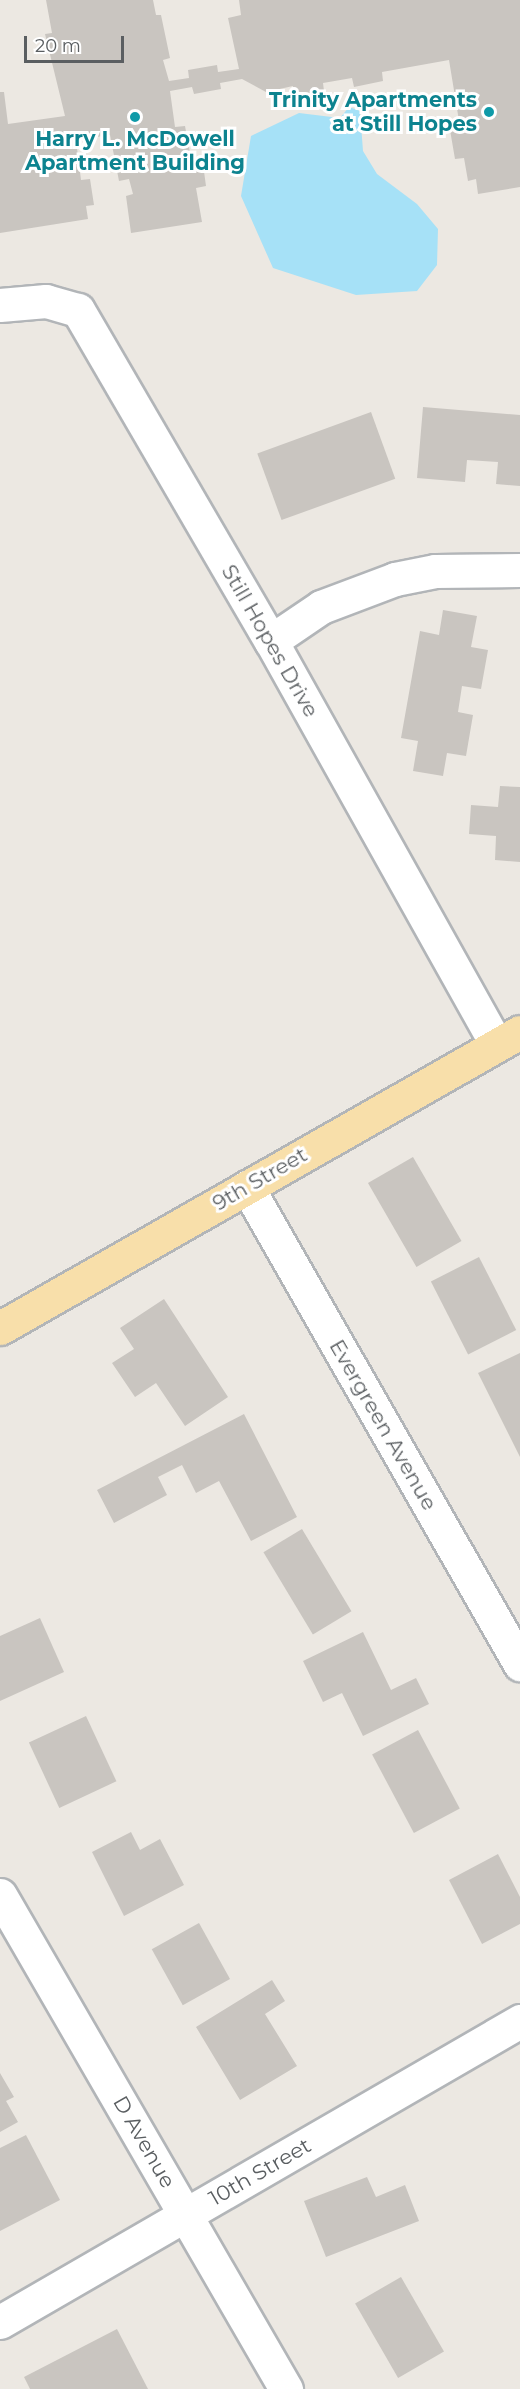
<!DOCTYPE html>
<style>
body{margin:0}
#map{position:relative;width:520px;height:2389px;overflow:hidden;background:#ece8e2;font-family:Montserrat,sans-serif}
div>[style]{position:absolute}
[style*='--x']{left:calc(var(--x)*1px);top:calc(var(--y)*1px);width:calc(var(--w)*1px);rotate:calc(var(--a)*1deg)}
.water>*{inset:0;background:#a6e1f7}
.building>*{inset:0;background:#c9c5c0;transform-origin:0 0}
.roads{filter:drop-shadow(2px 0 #b2b5b8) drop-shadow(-2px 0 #b2b5b8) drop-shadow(0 2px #b2b5b8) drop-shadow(0 -2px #b2b5b8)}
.street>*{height:33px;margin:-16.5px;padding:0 16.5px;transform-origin:16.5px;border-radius:16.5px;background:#fff}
.primary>*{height:33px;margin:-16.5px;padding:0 16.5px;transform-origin:16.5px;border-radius:16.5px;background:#f8dfaa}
.dots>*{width:16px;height:16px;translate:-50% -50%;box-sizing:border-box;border:3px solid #fff;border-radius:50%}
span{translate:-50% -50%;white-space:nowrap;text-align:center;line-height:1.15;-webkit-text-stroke:6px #fff;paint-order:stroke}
.culture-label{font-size:21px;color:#0d838f;font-weight:700}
.right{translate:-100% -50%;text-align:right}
.street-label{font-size:21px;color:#5a5e61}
.scale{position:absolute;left:24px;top:36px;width:100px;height:27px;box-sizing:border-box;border:3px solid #5a5e61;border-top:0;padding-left:8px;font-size:18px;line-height:21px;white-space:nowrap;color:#5a5e61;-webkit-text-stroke:4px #fff;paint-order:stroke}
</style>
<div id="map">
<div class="water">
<div style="clip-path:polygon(349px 107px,360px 111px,363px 151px,377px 174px,417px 204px,438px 229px,437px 265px,417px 291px,356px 295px,273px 268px,241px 196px,251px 136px,299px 113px,340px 118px)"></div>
</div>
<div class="building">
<div style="clip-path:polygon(46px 0,153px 0,156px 15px,161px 15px,170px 58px,163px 60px,169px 81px,189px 78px,188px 70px,217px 65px,218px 72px,239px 69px,228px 18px,241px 15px,239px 0,520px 0,520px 187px,478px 194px,476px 179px,468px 181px,464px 158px,455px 159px,450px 130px,460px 127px,449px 60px,382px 72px,383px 81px,354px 87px,352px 78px,323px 83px,324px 91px,294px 96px,293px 86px,266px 92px,242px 79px,220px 83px,221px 89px,194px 94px,192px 87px,170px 91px,175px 127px,185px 126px,191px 158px,202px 157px,206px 186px,196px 188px,202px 222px,131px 233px,126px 196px,133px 194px,129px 179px,119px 181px,110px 135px,76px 140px,81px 180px,90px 179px,94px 205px,86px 206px,88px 219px,0 233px,0 92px,4px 92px,8px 124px,65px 116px,45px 34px,52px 33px)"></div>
<div style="clip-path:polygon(423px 407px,520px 415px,520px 486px,496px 484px,498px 462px,467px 460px,465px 482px,417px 478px)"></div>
<div style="left:371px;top:412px;width:71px;height:121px;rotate:70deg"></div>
<div style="clip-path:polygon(443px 610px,477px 616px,471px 647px,488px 650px,481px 689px,462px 686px,458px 712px,473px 715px,466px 756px,447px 753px,443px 776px,413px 771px,418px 741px,401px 738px,420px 631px,439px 635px)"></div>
<div style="clip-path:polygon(500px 786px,520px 787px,520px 862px,495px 860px,496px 836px,469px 834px,471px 805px,498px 807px)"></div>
<div style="left:413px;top:1157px;width:97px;height:52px;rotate:60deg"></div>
<div style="left:479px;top:1257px;width:82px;height:54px;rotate:63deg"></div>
<div style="clip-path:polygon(164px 1299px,228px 1397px,185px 1426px,156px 1383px,135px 1397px,112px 1363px,134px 1349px,120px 1328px)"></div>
<div style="clip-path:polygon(520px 1353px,520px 1457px,478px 1373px)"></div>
<div style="clip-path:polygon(244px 1414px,297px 1517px,251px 1541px,219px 1481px,196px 1493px,182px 1465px,158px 1477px,167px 1495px,114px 1523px,97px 1490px)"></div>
<div style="left:302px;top:1529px;width:96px;height:45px;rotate:59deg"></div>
<div style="clip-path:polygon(40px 1618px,64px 1672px,0 1701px,0 1636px)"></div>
<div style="clip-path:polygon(363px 1632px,391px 1690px,416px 1678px,429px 1704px,363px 1736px,342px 1693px,323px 1702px,303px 1661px)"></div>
<div style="left:86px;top:1716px;width:72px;height:63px;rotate:65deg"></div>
<div style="left:418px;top:1730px;width:89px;height:52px;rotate:62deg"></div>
<div style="clip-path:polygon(131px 1832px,140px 1850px,160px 1839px,184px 1885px,124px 1916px,92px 1852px)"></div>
<div style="clip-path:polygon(498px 1854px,520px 1897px,520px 1924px,482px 1944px,449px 1880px)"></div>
<div style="left:199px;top:1923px;width:64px;height:54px;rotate:61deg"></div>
<div style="clip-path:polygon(272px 1980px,285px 2001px,265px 2014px,297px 2066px,240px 2100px,196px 2027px)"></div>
<div style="clip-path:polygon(0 2073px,14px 2097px,6px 2101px,18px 2122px,0 2132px)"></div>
<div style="clip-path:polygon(26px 2135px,60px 2200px,0 2231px,0 2148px)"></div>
<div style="clip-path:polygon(367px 2177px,376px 2197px,405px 2185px,419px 2221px,326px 2257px,304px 2201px)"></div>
<div style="left:401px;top:2277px;width:86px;height:53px;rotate:60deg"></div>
<div style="clip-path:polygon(117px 2329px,148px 2389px,30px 2389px,24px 2377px)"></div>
</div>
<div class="roads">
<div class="street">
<div style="--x:0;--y:305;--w:46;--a:-5"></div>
<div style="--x:46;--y:301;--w:33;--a:16"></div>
<div style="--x:78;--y:310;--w:383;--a:59.8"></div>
<div style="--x:271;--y:641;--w:462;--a:60.8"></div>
<div style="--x:271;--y:641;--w:60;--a:-34.2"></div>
<div style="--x:321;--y:607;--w:79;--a:-20.7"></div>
<div style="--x:395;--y:579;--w:41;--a:-11.3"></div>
<div style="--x:435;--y:571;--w:85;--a:-0.7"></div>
<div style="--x:247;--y:1187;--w:550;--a:60.22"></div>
<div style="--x:0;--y:1895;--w:571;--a:59.93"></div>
<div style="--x:0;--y:2322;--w:601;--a:-30.06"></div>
</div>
<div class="primary">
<div style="--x:0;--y:1328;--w:598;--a:-29.65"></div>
</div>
</div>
<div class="dots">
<div style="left:489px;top:112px;background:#0f9aa8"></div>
<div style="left:135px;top:117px;background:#0f9aa8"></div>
</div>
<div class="culture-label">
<span class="right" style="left:477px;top:112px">Trinity Apartments<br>at Still Hopes</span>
<span style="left:135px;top:151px">Harry L. McDowell<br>Apartment Building</span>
</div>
<div class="street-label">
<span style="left:270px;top:641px;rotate:60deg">Still Hopes Drive</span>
<span style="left:260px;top:1179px;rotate:-30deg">9th Street</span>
<span style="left:383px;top:1425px;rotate:60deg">Evergreen Avenue</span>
<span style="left:144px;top:2142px;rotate:60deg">D Avenue</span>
<span style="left:260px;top:2172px;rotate:-30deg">10th Street</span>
</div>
<div class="scale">20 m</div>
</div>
